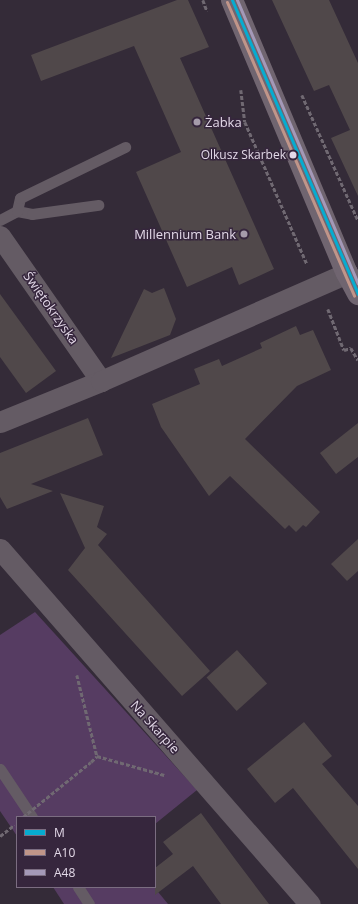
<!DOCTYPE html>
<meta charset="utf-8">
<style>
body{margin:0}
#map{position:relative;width:358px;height:904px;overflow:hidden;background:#342b38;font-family:"Open Sans",sans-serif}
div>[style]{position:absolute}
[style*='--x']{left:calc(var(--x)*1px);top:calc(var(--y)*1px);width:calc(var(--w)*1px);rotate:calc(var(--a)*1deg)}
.green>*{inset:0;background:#563c62}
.building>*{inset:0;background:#50484a;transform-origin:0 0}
.path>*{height:2.5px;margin-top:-1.25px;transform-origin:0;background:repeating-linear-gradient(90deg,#706972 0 4px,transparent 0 6px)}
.lane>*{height:11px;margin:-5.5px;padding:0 5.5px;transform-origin:5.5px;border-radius:5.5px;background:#645b64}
.street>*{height:21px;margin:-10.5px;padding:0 10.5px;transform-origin:10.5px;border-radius:10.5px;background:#645b64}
.secondary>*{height:22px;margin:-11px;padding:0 11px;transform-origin:11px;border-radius:11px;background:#706570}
.path-bridge>*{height:2.5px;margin-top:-1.25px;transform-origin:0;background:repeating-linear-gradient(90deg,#706972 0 4px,transparent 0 6px)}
.bus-1>*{height:3px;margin:-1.5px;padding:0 1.5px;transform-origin:1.5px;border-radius:1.5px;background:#06acd0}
.bus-2>*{height:3px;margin:-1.5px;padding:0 1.5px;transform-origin:1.5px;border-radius:1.5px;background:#c09589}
.bus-3>*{height:3px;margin:-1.5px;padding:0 1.5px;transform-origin:1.5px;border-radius:1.5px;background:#a499b8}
.dots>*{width:11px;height:11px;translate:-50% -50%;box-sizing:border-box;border:2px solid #36263d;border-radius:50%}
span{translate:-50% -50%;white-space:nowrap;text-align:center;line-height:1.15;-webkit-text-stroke:3px #36263d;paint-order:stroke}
.bus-label{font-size:12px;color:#e2d8e7}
.right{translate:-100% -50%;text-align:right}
.poi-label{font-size:13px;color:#e2d8e7}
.left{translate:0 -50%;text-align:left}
.street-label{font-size:13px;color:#e2d8e7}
.legend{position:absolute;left:16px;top:816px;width:140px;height:72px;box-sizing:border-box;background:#36263d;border:1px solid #7b6d81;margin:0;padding:5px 7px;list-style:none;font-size:12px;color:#e2d8e7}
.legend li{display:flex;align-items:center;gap:8px;height:20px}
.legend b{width:20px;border:1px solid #7b6d81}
</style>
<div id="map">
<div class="green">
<div style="clip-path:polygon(35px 612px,197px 790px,155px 824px,155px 817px,17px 817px,17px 836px,0 811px,0 635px)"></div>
<div style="clip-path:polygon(53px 887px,154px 887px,168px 904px,64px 904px)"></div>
</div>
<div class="building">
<div style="clip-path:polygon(177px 0,188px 0,209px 47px,180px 58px,274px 269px,239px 285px,232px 267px,187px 287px,136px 172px,181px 152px,134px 46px,41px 81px,31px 55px)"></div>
<div style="clip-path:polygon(272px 0,329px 0,358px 63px,358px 196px,331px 138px,350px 130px,329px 85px,314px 91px)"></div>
<div style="clip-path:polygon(164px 288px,176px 319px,170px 335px,111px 358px,144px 289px,152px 293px)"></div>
<div style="clip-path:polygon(0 294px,56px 371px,26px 393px,0 357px)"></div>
<div style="clip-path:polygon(296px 326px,300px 335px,313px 330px,331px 370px,297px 386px,245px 439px,320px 512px,306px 527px,303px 525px,296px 532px,289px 525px,285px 529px,230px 476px,209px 496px,161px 427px,152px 404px,200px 384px,194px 369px,219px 359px,222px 366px,262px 348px,260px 343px)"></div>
<div style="clip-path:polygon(88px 418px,103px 455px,31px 484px,53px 491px,7px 509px,0 497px,0 453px)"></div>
<div style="clip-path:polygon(358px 423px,358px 457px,336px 474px,320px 453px)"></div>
<div style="clip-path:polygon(60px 493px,104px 506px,97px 527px,107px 534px,98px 545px,210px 671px,182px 696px,68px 570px,85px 548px)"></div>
<div style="clip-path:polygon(358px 539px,358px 571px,347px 581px,331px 564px)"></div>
<div style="left:237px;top:650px;width:45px;height:41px;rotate:48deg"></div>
<div style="clip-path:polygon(304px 722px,332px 756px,322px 764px,358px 806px,358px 869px,293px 788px,275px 803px,247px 769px)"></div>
<div style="clip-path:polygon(201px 813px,235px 859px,269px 904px,221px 904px,193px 866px,155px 895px,155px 868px,173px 854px,163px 842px)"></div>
</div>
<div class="path">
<div style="--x:203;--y:0;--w:12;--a:70"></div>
<div style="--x:241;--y:90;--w:32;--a:83"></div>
<div style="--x:245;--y:122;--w:155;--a:66.4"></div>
<div style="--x:302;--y:95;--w:137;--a:65.9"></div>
<div style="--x:328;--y:309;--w:44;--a:68.7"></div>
<div style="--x:344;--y:350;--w:7;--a:-16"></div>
<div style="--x:351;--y:348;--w:14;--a:60"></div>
<div style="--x:77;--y:675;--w:83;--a:76.1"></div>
<div style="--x:97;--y:756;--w:70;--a:15.8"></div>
<div style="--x:91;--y:762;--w:8;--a:-45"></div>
<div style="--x:0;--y:836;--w:18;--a:-38"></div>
</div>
<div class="lane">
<div style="--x:17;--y:211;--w:15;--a:11"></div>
<div style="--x:32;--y:214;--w:67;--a:-7.8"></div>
<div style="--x:0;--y:220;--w:19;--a:-28"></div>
<div style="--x:17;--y:211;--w:13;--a:-77"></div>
<div style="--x:20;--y:198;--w:117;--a:-25.9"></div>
<div style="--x:0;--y:769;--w:58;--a:56.3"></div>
<div style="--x:78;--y:887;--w:20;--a:57"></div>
</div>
<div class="street">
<div style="--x:0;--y:236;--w:177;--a:55.1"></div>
<div style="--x:0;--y:422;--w:109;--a:-22.1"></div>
<div style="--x:101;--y:381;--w:269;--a:-23.7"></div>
<div style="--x:0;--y:549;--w:471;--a:48.9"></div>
</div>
<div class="secondary">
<div style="--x:232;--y:0;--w:296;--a:67.2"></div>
<div style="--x:347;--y:273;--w:24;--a:62"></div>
</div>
<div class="path-bridge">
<div style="--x:23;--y:817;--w:87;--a:-39"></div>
</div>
<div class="bus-1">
<div style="--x:232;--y:0;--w:320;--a:66.8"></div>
</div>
<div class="bus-2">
<div style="--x:227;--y:2;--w:320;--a:66.6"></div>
</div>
<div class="bus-3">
<div style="--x:237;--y:0;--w:308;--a:66.9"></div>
</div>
<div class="dots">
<div style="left:197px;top:122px;background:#a59baa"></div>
<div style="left:293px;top:155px;background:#e2d8e7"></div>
<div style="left:244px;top:234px;background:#a59baa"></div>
</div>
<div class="bus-label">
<span class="right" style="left:286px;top:155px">Olkusz Skarbek</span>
</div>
<div class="poi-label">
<span class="left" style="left:205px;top:122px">Żabka</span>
<span class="right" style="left:236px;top:234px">Millennium Bank</span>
</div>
<div class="street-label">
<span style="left:51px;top:308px;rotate:55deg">Świętokrzyska</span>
<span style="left:155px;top:727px;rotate:48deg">Na Skarpie</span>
</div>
<ul class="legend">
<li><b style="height:5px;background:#06acd0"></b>M</li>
<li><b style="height:5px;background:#c09589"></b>A10</li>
<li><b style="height:5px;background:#a499b8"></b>A48</li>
</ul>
</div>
